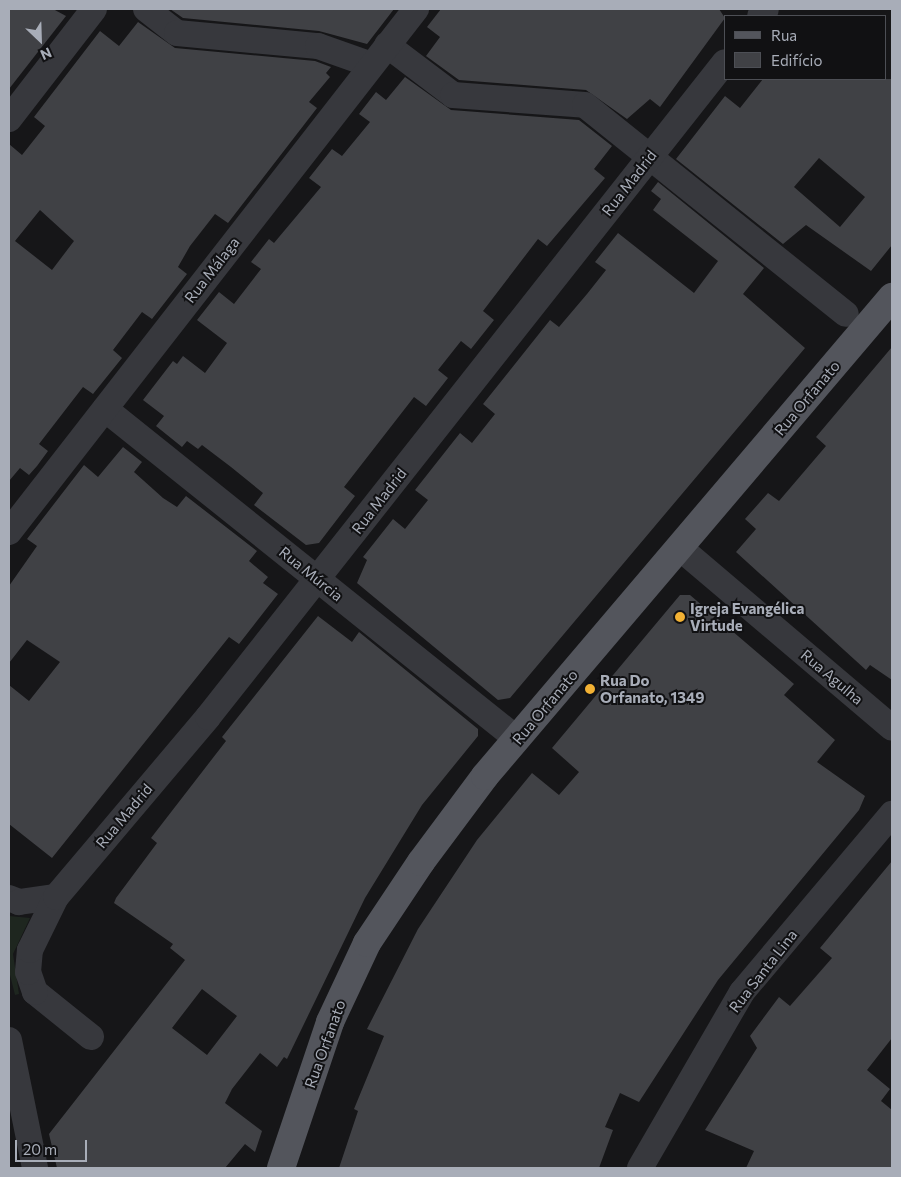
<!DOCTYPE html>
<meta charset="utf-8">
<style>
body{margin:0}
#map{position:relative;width:901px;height:1177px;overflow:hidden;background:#161618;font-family:Commissioner,sans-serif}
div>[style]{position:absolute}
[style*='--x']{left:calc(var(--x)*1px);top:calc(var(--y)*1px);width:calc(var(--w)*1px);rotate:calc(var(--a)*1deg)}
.green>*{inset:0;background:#1e261f}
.building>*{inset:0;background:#404145}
.minor>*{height:26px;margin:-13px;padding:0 13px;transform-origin:13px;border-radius:13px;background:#37383d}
.major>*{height:28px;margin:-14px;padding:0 14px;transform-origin:14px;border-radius:14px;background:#53555c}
.dots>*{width:14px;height:14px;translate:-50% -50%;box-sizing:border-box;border:2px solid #111113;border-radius:50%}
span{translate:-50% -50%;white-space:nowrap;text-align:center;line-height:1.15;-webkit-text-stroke:4px #111113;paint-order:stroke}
.street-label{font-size:15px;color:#a8adb8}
.poi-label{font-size:15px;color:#a8adb8;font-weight:700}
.left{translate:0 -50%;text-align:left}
.frame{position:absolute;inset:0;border:10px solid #a8adb8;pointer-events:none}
.legend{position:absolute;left:724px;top:15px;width:162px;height:65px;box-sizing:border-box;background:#111113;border:1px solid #4d4f55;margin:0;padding:6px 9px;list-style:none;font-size:15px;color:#a8adb8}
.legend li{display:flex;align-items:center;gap:10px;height:25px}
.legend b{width:25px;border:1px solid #4d4f55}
.north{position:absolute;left:15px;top:15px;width:50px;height:50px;-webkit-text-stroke:4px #111113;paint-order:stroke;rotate:156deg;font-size:14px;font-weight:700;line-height:20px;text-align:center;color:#a8adb8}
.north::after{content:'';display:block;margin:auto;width:18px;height:22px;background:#a8adb8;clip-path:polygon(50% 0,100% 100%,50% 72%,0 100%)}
.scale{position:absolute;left:15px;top:1140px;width:72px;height:22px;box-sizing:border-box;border:2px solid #a8adb8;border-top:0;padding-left:6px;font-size:15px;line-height:18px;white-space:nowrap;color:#a8adb8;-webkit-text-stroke:4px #111113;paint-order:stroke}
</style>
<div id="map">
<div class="green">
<div style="clip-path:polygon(9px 916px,30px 918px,13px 954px,19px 994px,15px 995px,9px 971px)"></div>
</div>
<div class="building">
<div style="clip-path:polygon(9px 9px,53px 9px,66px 16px,9px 89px)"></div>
<div style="clip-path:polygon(170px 9px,394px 9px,367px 44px,319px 31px,183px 18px)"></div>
<div style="clip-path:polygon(441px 9px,719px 9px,725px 18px,660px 107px,650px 99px,627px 119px,586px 90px,459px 80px,426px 56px,440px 37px,427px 27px)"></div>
<div style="clip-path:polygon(evenodd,138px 22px,175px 48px,315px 61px,331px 67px,326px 73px,330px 77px,309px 102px,317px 108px,228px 223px,215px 214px,190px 246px,178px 267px,187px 274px,152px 319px,142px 312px,113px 350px,122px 358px,93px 394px,83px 387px,39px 444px,48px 451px,37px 466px,29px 475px,20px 468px,9px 481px,9px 144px,22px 155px,45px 126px,34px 117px,100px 31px,119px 46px,138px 22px,40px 210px,74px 241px,52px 270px,15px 241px,40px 210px)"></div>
<div style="clip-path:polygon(405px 77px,451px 110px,579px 120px,612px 146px,594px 169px,605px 178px,547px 246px,538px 239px,483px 311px,494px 320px,471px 349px,461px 341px,438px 370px,448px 378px,426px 406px,414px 397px,344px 487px,355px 496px,319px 543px,306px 545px,254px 505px,263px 493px,231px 467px,202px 445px,198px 449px,187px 441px,182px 447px,156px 426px,164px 416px,143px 400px,173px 361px,177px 364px,183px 356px,205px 373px,227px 343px,197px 320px,219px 292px,234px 304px,261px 269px,251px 262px,269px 239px,274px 243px,321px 187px,309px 178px,332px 149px,342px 156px,370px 122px,359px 114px,376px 92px,386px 100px)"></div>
<div style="clip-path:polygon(evenodd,763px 79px,892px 79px,892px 245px,871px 271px,806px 225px,783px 244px,676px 159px,725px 96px,740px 108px,763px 79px,819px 158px,865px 197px,840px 227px,794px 187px,819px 158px)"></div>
<div style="clip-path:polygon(658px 182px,764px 268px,743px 294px,805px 348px,510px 698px,498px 700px,357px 583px,367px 560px,363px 557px,393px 519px,405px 529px,428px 500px,415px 490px,460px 433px,472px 443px,495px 414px,483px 404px,550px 320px,559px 327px,587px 294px,606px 270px,595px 262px,618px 233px,694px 293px,718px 261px,653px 210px,661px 199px,651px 191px)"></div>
<div style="clip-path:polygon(892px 347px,892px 680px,870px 665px,866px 670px,736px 552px,756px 529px,745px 519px,768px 493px,779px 501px,826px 446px,816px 437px)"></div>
<div style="clip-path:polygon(123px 447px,142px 462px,134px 472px,163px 498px,177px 507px,186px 496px,257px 551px,249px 561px,268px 577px,263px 583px,278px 594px,239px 644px,229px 637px,52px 858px,9px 824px,9px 685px,29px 701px,60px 662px,27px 640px,9px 663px,9px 586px,37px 546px,27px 539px,84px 465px,98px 477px)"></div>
<div style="clip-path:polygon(680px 595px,690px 595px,794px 684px,784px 695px,835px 740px,817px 762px,865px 796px,859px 810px,718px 980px,639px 1102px,620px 1093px,605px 1127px,613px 1130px,599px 1168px,339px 1168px,358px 1111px,354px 1109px,384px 1036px,367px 1029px,418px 929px,477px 840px,532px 773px,559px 795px,579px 772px,552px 748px)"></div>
<div style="clip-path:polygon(evenodd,318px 616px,352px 642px,359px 632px,478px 729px,478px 736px,422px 805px,365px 898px,287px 1059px,284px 1057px,277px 1067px,260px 1053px,232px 1089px,225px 1103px,262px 1131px,255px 1152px,245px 1144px,225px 1168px,57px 1168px,49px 1134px,185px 960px,170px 948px,173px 944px,114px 903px,116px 898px,157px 843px,151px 838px,226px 741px,222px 737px,318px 616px,202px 989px,237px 1016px,207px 1055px,172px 1028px,202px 989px)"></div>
<div style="clip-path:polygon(892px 861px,892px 1038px,867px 1070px,890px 1089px,881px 1101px,892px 1110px,892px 1168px,746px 1168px,754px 1151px,705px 1130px,757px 1048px,750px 1036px,779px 997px,790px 1006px,832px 958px,820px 948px)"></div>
</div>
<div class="minor">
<div style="--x:146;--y:9;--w:39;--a:38"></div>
<div style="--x:177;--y:33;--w:142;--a:5.3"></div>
<div style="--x:318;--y:46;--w:57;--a:19.4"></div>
<div style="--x:760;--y:16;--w:9;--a:-49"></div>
<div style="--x:387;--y:45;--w:83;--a:37.1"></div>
<div style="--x:453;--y:95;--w:132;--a:4.3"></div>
<div style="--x:585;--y:105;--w:334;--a:38.7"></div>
<div style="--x:9;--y:119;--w:139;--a:-52.3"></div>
<div style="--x:105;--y:409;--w:528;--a:38.69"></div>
<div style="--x:9;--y:532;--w:663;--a:-52.11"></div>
<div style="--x:680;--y:548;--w:278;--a:40.3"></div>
<div style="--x:9;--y:898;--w:11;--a:22"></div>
<div style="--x:19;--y:902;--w:37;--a:-8"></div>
<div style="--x:91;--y:1037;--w:72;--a:-141.2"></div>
<div style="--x:35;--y:992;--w:21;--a:-109"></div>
<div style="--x:28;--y:972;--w:22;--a:-85"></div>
<div style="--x:30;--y:950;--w:59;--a:-63.9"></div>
<div style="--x:56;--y:897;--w:236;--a:-49.8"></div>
<div style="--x:208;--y:717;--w:834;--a:-51.72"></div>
<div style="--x:9;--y:1040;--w:131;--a:78.5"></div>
<div style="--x:640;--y:1168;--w:203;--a:-59.9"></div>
<div style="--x:742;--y:992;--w:233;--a:-49.9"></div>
</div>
<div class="major">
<div style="--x:281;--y:1168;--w:154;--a:-71.4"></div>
<div style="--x:330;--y:1022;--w:87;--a:-64.9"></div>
<div style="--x:367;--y:943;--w:97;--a:-56.3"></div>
<div style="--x:421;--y:862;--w:107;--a:-53.3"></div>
<div style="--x:485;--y:776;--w:629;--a:-49.65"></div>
</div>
<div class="dots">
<div style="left:680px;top:617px;background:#f2b134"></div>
<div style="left:590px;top:689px;background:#f2b134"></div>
</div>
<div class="street-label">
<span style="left:629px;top:183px;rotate:-52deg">Rua Madrid</span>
<span style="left:212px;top:270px;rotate:-52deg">Rua Málaga</span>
<span style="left:807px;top:398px;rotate:-50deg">Rua Orfanato</span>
<span style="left:379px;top:501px;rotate:-52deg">Rua Madrid</span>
<span style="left:311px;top:574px;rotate:39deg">Rua Múrcia</span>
<span style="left:832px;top:677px;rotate:40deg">Rua Agulha</span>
<span style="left:545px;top:707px;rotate:-50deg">Rua Orfanato</span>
<span style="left:124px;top:816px;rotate:-50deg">Rua Madrid</span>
<span style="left:763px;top:971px;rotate:-52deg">Rua Santa Lina</span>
<span style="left:325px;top:1044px;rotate:-70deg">Rua Orfanato</span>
</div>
<div class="poi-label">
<span class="left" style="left:690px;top:617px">Igreja Evangélica<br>Virtude</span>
<span class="left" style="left:600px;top:689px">Rua Do<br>Orfanato, 1349</span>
</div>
<div class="frame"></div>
<ul class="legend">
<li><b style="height:6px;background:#53555c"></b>Rua</li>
<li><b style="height:14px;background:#404145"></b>Edifício</li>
</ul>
<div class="north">N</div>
<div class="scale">20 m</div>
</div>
